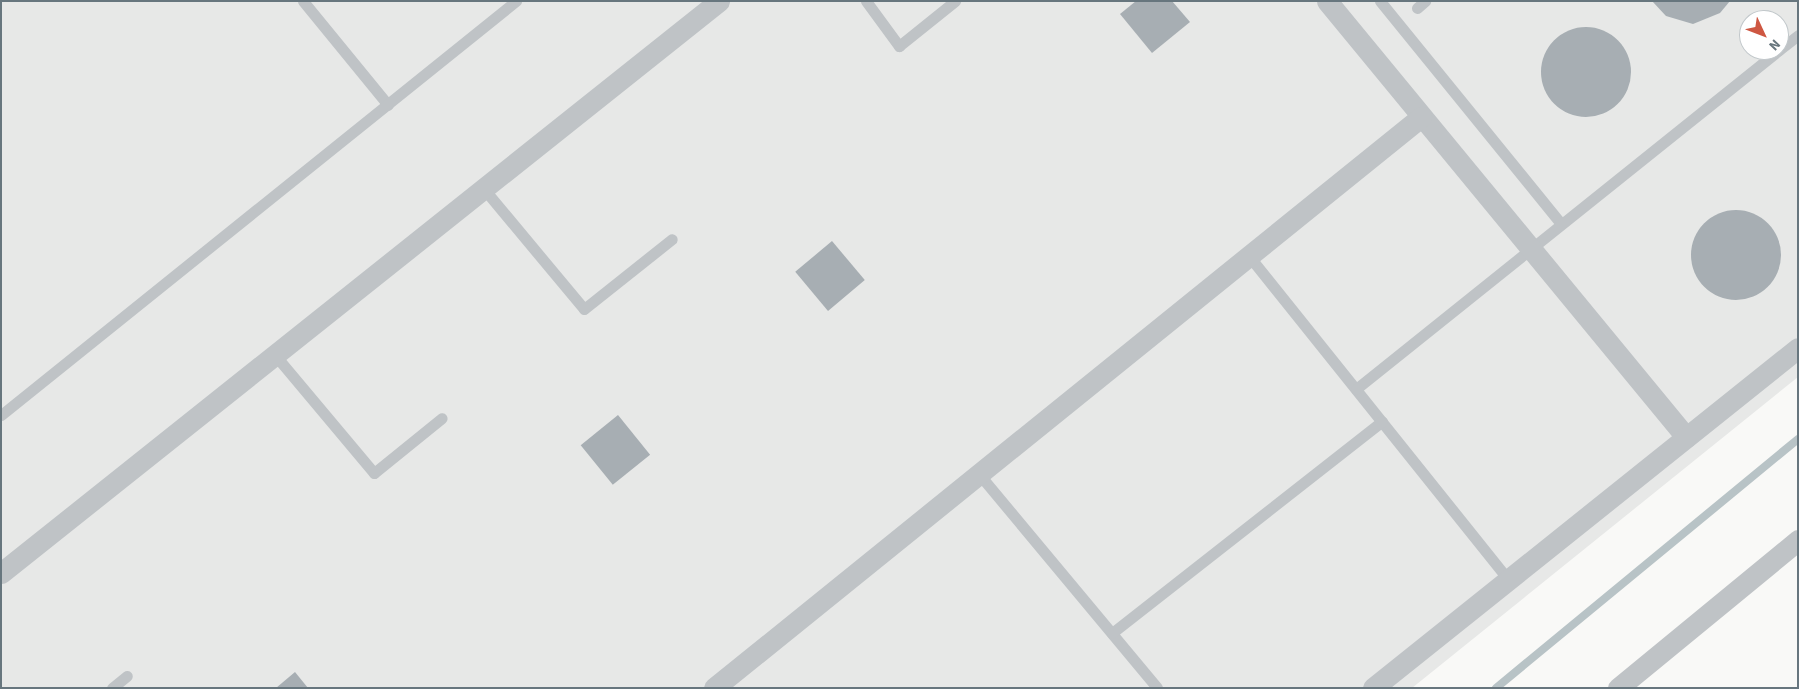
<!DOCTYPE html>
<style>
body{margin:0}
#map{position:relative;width:1799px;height:689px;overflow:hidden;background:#f9f9f7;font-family:"Source Sans 3",sans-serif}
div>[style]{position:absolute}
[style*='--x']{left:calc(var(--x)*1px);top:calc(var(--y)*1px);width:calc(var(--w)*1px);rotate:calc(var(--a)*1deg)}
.built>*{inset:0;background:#e7e8e7}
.stream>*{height:8px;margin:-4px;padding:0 4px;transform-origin:4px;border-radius:4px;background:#b8c3c6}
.building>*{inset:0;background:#a7aeb3;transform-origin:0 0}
.round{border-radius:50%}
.lane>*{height:11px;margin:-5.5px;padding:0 5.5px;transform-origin:5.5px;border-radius:5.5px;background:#bfc3c6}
.street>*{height:21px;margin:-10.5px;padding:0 10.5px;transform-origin:10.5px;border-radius:10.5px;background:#bfc3c6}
span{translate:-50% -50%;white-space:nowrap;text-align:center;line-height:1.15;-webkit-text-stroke:5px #fff;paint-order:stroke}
.frame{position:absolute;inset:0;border:2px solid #67767e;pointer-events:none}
.north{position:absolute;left:1739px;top:10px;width:50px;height:50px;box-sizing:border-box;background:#fff;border:1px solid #c2c8cb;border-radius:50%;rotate:133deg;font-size:14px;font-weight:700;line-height:20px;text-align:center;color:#67767e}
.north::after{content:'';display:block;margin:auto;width:18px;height:22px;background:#ce5742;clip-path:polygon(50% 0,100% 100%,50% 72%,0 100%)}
</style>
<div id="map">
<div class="built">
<div style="clip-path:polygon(evenodd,1px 1px,1798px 1px,1798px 377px,1412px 688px,1px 688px,1px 1px,1749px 20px,1779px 20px,1779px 50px,1749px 50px,1749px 20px)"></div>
</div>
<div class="stream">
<div style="--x:1496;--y:688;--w:391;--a:-39.5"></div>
</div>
<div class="building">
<div style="clip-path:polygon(1136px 1px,1172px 1px,1190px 22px,1152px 53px,1120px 14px)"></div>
<div style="clip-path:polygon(1652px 1px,1730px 1px,1720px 13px,1693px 24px,1666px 16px)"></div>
<div class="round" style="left:1541px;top:27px;width:90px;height:90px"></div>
<div class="round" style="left:1691px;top:210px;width:90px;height:90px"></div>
<div style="left:832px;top:241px;width:51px;height:48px;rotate:50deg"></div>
<div style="left:618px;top:415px;width:51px;height:48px;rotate:51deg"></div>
<div style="clip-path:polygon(295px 672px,308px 688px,276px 688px)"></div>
</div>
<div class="lane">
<div style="--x:303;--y:1;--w:134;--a:50.7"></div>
<div style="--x:866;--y:1;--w:56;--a:53.7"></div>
<div style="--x:899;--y:46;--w:72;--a:-38.8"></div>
<div style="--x:1380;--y:1;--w:287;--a:50.9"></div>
<div style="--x:1417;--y:8;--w:11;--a:-41"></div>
<div style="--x:1779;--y:50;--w:24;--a:-38"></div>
<div style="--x:484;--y:189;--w:156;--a:50.2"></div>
<div style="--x:584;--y:309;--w:112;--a:-38.5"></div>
<div style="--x:1249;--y:256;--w:415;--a:51.3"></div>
<div style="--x:275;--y:355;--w:154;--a:50"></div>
<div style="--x:374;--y:473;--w:87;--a:-39"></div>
<div style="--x:1356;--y:389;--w:542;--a:-38.71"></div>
<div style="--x:1;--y:415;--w:661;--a:-38.8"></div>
<div style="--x:979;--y:474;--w:278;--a:50.2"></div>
<div style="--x:1112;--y:633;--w:343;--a:-38.1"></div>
<div style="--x:112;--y:688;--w:19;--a:-39"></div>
</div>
<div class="street">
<div style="--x:1327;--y:1;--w:565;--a:50.53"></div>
<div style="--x:1;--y:573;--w:918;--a:-38.54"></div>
<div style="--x:714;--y:688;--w:909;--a:-38.93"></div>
<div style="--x:1373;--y:688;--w:544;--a:-38.66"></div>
<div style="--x:1618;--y:688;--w:233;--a:-39.4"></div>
</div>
<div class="frame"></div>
<div class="north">N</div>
</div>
